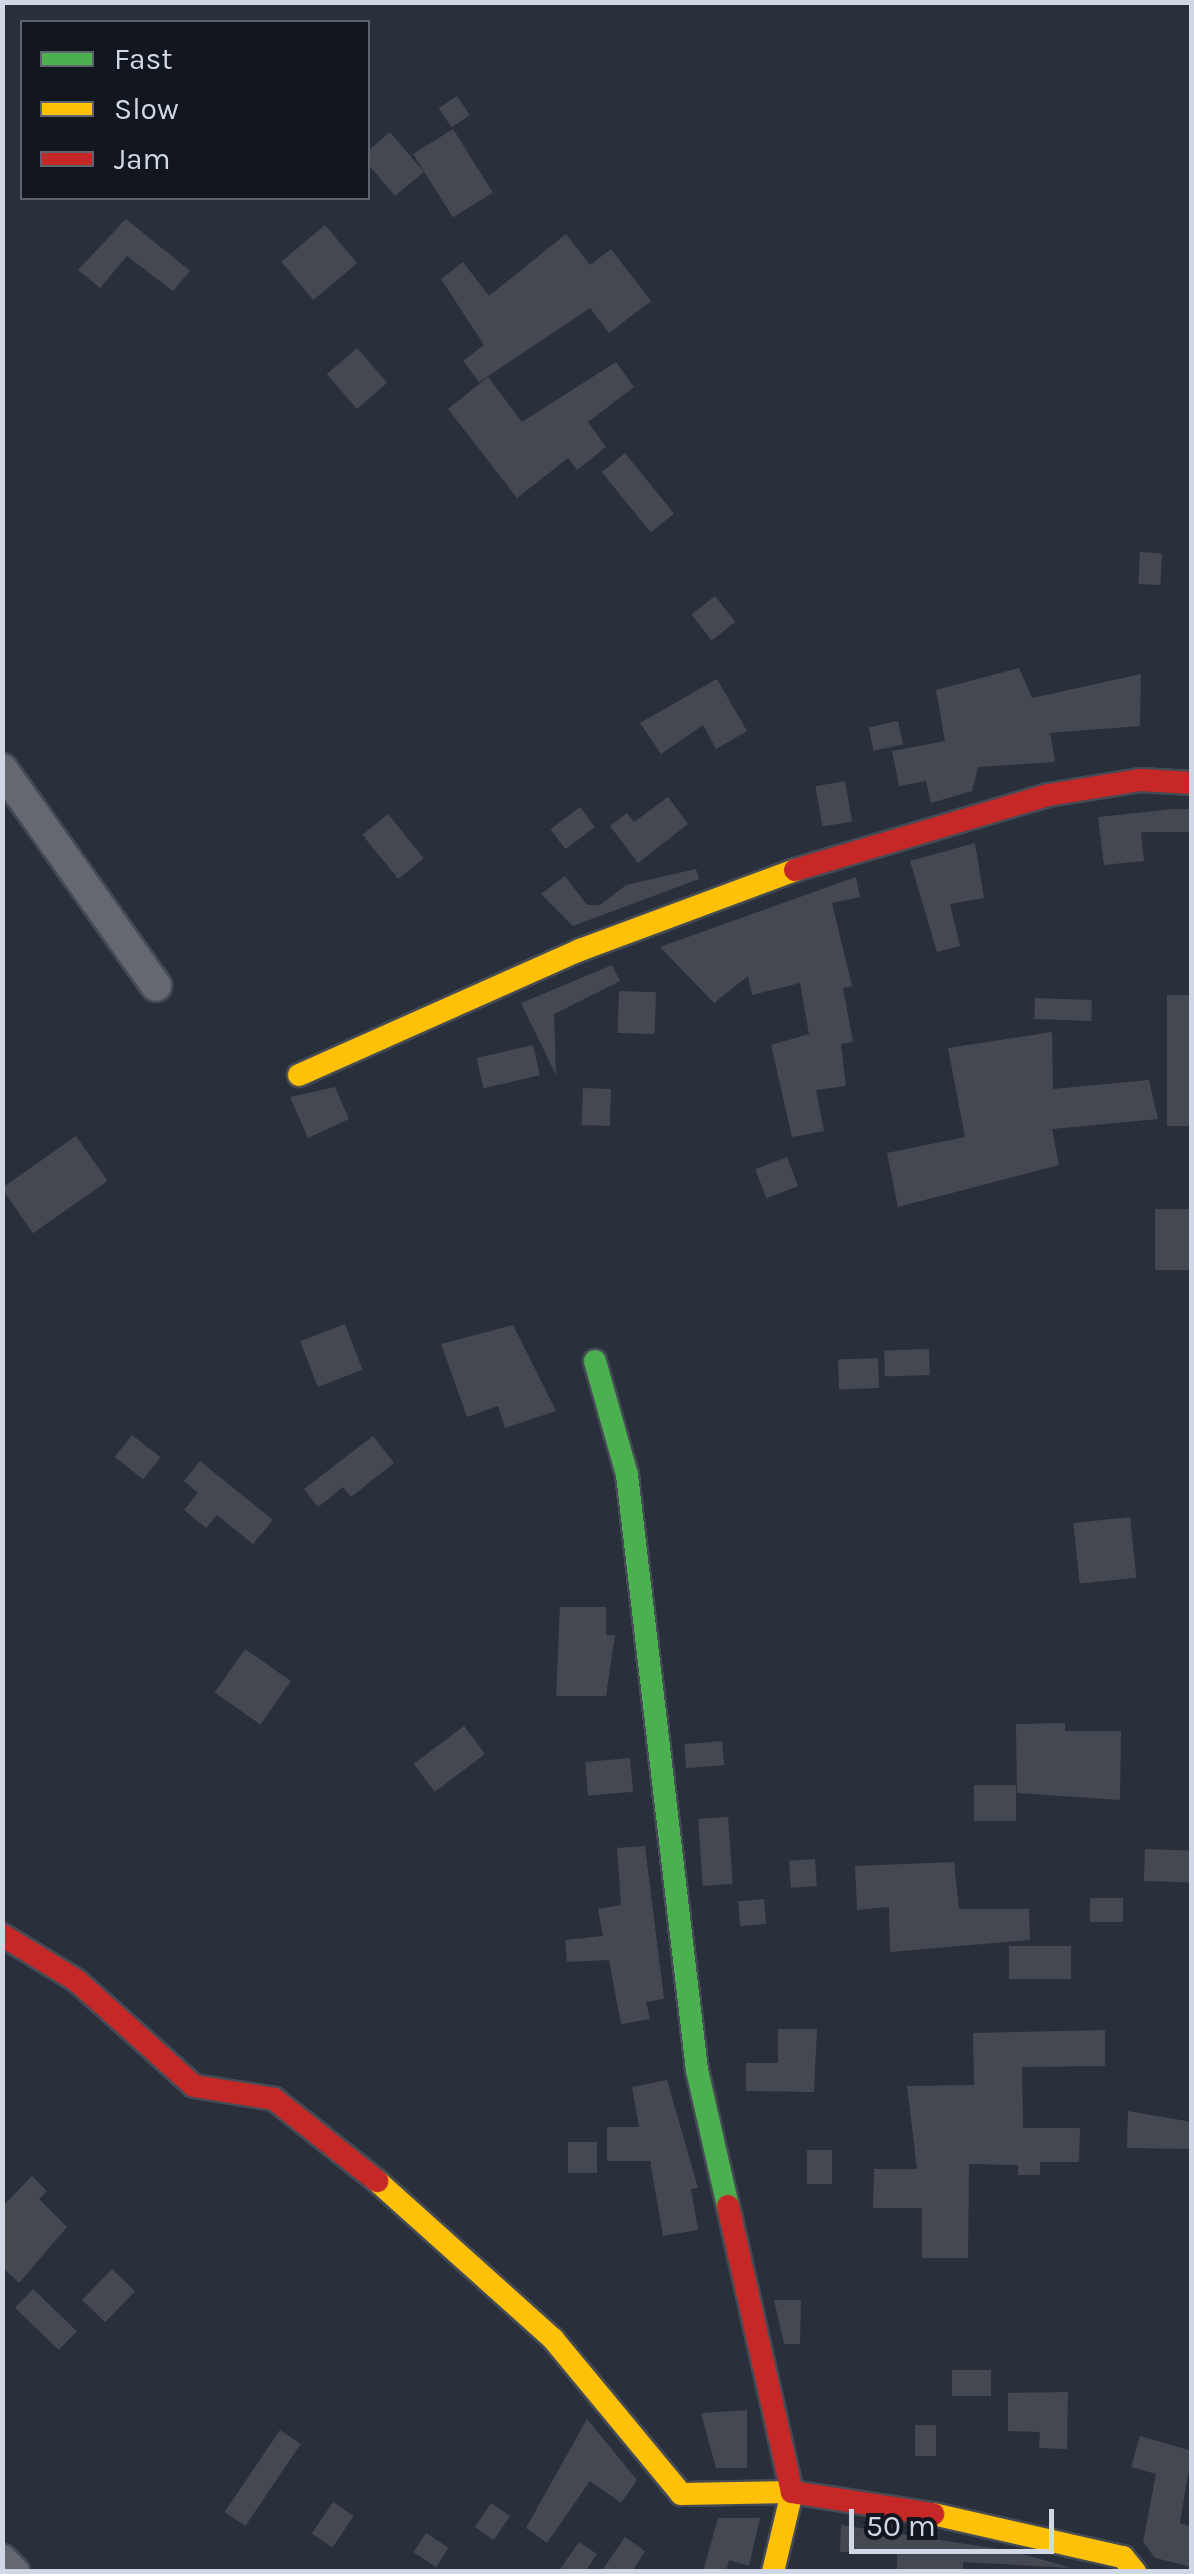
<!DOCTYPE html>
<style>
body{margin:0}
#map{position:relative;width:1194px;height:2574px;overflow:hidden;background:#2a303b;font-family:Karla,sans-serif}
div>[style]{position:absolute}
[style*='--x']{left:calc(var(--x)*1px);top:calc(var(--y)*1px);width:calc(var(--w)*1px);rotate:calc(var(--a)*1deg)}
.building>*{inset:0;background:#434851;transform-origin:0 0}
.roads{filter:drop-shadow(2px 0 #454b55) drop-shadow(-2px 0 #454b55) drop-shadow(0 2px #454b55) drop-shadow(0 -2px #454b55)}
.street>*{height:30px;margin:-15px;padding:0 15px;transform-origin:15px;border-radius:15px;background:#636871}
.fast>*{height:22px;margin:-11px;padding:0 11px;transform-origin:11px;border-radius:11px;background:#4caf50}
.slow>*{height:22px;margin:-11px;padding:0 11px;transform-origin:11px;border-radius:11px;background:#ffc107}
.jam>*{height:22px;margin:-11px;padding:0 11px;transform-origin:11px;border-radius:11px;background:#c62828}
span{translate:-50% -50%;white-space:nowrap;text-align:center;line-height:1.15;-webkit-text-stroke:9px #11161f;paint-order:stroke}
.frame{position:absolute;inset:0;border:5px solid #d0d8e5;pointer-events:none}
.legend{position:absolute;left:20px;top:20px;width:350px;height:180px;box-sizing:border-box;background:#11161f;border:2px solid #5d646e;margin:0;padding:12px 18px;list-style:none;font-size:30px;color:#d0d8e5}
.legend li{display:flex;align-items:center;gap:20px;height:50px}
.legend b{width:50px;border:2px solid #5d646e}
.scale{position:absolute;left:849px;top:2509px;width:205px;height:45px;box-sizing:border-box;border:5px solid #d0d8e5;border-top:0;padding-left:12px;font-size:30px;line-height:35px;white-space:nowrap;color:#d0d8e5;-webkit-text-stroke:8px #11161f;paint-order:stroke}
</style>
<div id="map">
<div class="building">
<div style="left:457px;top:96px;width:23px;height:22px;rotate:56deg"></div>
<div style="left:453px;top:129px;width:75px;height:47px;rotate:58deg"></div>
<div style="clip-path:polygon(390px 132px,424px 172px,395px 196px,368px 164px,368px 151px)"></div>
<div style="clip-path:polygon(126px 219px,190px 271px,173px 291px,127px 256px,100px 288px,78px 270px)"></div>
<div style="left:325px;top:225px;width:50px;height:57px;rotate:50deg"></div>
<div style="clip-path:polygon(566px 234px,590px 265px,611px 249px,651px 301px,609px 333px,590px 308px,479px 382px,463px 361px,484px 345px,441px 279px,463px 262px,489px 296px)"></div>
<div style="left:357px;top:348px;width:46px;height:40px;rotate:49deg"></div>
<div style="clip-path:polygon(616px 362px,634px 387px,588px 422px,606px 447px,577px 470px,568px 458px,517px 498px,448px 409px,488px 377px,522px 422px)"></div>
<div style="left:625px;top:453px;width:78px;height:30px;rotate:51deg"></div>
<div style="left:1140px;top:552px;width:22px;height:32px;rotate:3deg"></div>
<div style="left:715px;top:596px;width:33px;height:30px;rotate:52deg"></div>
<div style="clip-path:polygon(1019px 668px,1032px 698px,1141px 674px,1140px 726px,1050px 733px,1055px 762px,978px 767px,972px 791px,931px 803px,926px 781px,899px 786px,892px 751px,945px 741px,936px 690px)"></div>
<div style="clip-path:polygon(717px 679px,747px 731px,716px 749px,703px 725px,661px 754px,640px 723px)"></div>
<div style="left:898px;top:721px;width:24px;height:30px;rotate:78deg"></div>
<div style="left:845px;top:781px;width:41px;height:30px;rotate:80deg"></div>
<div style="clip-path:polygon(668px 797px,688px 824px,638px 863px,610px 826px,627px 813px,634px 822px)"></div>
<div style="left:580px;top:807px;width:25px;height:37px;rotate:53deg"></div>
<div style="clip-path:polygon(1173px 809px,1192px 809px,1192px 832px,1141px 832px,1144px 861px,1104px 865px,1098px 817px)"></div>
<div style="left:388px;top:814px;width:57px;height:33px;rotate:51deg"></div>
<div style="clip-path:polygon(975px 843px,984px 898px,950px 904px,960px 946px,937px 952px,910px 861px)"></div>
<div style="clip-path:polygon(696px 869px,699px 879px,573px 926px,541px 894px,565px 876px,587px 905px,600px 905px,626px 885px)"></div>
<div style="clip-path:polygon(856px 877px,860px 897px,832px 903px,852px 986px,843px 988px,853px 1042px,841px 1044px,846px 1086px,816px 1090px,824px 1131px,792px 1137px,771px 1045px,809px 1034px,800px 983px,752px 995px,748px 976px,714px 1003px,660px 947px)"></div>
<div style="clip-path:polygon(612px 965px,620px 981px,554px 1014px,556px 1075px,521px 1003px)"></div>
<div style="left:619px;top:991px;width:37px;height:42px;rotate:2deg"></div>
<div style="left:1167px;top:995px;width:22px;height:131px"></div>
<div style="left:1035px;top:998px;width:57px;height:21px;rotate:2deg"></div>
<div style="clip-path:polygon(1052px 1032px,1053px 1089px,1149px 1080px,1158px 1119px,1052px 1129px,1059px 1165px,898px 1207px,887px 1153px,965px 1137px,948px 1048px)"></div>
<div style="left:533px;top:1045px;width:31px;height:58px;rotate:77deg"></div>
<div style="clip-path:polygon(335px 1087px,349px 1119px,308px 1138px,290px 1097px)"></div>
<div style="left:583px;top:1088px;width:28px;height:37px;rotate:2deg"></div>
<div style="left:76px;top:1136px;width:55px;height:91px;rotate:55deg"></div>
<div style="left:787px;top:1157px;width:31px;height:34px;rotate:69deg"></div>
<div style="left:1192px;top:1209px;width:61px;height:37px;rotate:90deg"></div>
<div style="left:345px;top:1324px;width:49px;height:48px;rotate:69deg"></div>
<div style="clip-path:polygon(513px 1325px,556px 1411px,505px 1428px,498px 1406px,467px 1417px,441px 1344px)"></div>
<div style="left:929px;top:1349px;width:26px;height:45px;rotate:88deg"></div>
<div style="left:878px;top:1358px;width:30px;height:40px;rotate:88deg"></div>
<div style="left:132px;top:1435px;width:36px;height:28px;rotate:38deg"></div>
<div style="clip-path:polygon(373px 1436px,394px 1463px,351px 1497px,343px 1487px,318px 1507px,304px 1489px)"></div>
<div style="clip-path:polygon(200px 1461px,273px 1520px,253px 1544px,217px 1515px,206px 1528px,184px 1510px,198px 1493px,184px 1481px)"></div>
<div style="left:1130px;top:1517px;width:61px;height:57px;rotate:84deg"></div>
<div style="clip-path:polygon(560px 1607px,606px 1607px,606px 1635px,615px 1635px,606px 1696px,556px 1696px)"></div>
<div style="left:245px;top:1649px;width:56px;height:53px;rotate:35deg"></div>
<div style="clip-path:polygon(1065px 1723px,1065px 1731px,1121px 1731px,1120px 1800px,1017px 1793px,1016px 1724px)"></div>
<div style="left:464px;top:1726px;width:35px;height:63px;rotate:53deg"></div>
<div style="left:722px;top:1741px;width:24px;height:38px;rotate:85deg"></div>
<div style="left:630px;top:1758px;width:34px;height:45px;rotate:85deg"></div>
<div style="left:974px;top:1785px;width:42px;height:36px"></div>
<div style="left:728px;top:1817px;width:67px;height:30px;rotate:86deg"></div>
<div style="clip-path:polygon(645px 1846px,664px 1999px,646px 2002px,650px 2019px,621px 2024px,609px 1960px,567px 1962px,565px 1940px,603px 1936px,598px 1909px,621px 1905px,617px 1848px)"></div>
<div style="left:1145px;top:1849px;width:47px;height:32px;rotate:2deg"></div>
<div style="left:815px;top:1859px;width:27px;height:26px;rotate:86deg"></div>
<div style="clip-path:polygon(954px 1862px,959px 1909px,1029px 1909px,1030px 1940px,890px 1952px,889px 1907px,857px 1910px,855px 1866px)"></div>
<div style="left:1123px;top:1898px;width:24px;height:33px;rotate:90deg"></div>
<div style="left:764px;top:1899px;width:25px;height:26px;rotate:85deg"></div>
<div style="left:1009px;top:1946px;width:62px;height:33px"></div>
<div style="clip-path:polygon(778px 2029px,817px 2029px,814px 2092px,746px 2091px,746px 2063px,778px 2063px)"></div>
<div style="clip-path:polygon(1105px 2030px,1105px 2066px,1022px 2067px,1023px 2128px,1080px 2128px,1079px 2162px,1040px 2162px,1040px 2175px,1018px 2175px,1018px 2165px,969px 2164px,968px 2258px,922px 2258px,922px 2208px,873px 2208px,874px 2169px,917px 2169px,907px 2086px,974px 2085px,973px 2033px)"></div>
<div style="clip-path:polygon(667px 2080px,698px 2188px,691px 2189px,698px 2230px,663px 2236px,650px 2161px,607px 2161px,607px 2127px,639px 2127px,632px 2087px)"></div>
<div style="clip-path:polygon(1128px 2111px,1192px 2122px,1192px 2149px,1127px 2148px)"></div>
<div style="left:568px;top:2142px;width:29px;height:31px"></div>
<div style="left:807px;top:2150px;width:25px;height:34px"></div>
<div style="clip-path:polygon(32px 2176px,47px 2191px,39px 2199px,67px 2227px,19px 2283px,2px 2267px,2px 2207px)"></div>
<div style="left:112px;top:2269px;width:32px;height:43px;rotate:44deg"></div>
<div style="left:33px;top:2289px;width:61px;height:26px;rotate:44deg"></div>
<div style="clip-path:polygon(774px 2300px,801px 2300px,800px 2344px,784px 2344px)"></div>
<div style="left:952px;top:2370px;width:39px;height:26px"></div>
<div style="clip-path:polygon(1068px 2392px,1067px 2449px,1039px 2448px,1040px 2432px,1008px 2431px,1008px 2393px)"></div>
<div style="clip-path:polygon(747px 2410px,747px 2468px,716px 2468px,701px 2413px)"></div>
<div style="clip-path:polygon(587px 2419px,637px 2480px,621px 2503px,590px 2481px,547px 2543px,526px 2528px)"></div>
<div style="left:915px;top:2425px;width:21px;height:31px"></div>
<div style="left:280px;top:2430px;width:25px;height:99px;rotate:34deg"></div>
<div style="clip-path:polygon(1140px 2436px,1192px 2451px,1180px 2523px,1192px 2527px,1192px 2567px,1155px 2558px,1143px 2542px,1156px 2474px,1131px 2467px)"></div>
<div style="left:333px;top:2502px;width:25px;height:38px;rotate:34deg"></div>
<div style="left:491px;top:2503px;width:23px;height:29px;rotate:34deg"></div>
<div style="clip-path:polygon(718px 2518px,760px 2518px,749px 2566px,729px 2560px,726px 2572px,703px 2572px)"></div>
<div style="clip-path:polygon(841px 2525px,1012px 2551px,1072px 2568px,963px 2562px,963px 2572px,897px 2572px,897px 2553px,840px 2552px)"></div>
<div style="left:426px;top:2533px;width:27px;height:23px;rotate:33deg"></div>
<div style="clip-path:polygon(625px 2537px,645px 2551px,632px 2572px,601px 2572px)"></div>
<div style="clip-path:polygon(579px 2542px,597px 2554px,585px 2572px,558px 2572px)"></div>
</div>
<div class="roads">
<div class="street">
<div style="--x:2;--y:769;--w:266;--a:54.6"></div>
<div style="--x:2;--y:2560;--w:17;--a:45"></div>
</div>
<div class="fast">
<div style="--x:595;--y:1361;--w:118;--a:74.3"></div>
<div style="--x:627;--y:1475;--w:599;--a:83.29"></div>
<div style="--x:697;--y:2070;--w:139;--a:77.2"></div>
</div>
<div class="slow">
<div style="--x:299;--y:1075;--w:308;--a:-24"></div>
<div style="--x:580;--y:950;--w:229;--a:-20.4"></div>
<div style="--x:377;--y:2181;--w:237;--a:41.9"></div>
<div style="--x:553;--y:2339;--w:201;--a:50.4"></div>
<div style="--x:681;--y:2494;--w:111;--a:-1"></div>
<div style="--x:792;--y:2492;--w:82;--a:103.4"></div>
<div style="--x:933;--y:2514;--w:195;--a:12.8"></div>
<div style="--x:1123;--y:2557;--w:19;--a:51"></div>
</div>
<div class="jam">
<div style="--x:795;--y:870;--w:264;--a:-16.5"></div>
<div style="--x:1048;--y:795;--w:94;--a:-9.2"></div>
<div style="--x:1141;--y:780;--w:51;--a:3.4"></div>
<div style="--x:2;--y:1935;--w:88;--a:31.5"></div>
<div style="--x:77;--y:1981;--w:157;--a:41.9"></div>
<div style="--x:194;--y:2086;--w:81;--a:9.2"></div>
<div style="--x:274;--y:2099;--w:132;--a:38.5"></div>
<div style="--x:728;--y:2206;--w:293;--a:77.4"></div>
<div style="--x:792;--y:2492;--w:143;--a:8.9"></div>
</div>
</div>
<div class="frame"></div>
<ul class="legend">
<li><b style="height:12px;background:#4caf50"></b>Fast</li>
<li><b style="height:12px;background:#ffc107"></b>Slow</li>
<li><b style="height:12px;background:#c62828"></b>Jam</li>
</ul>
<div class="scale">50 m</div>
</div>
